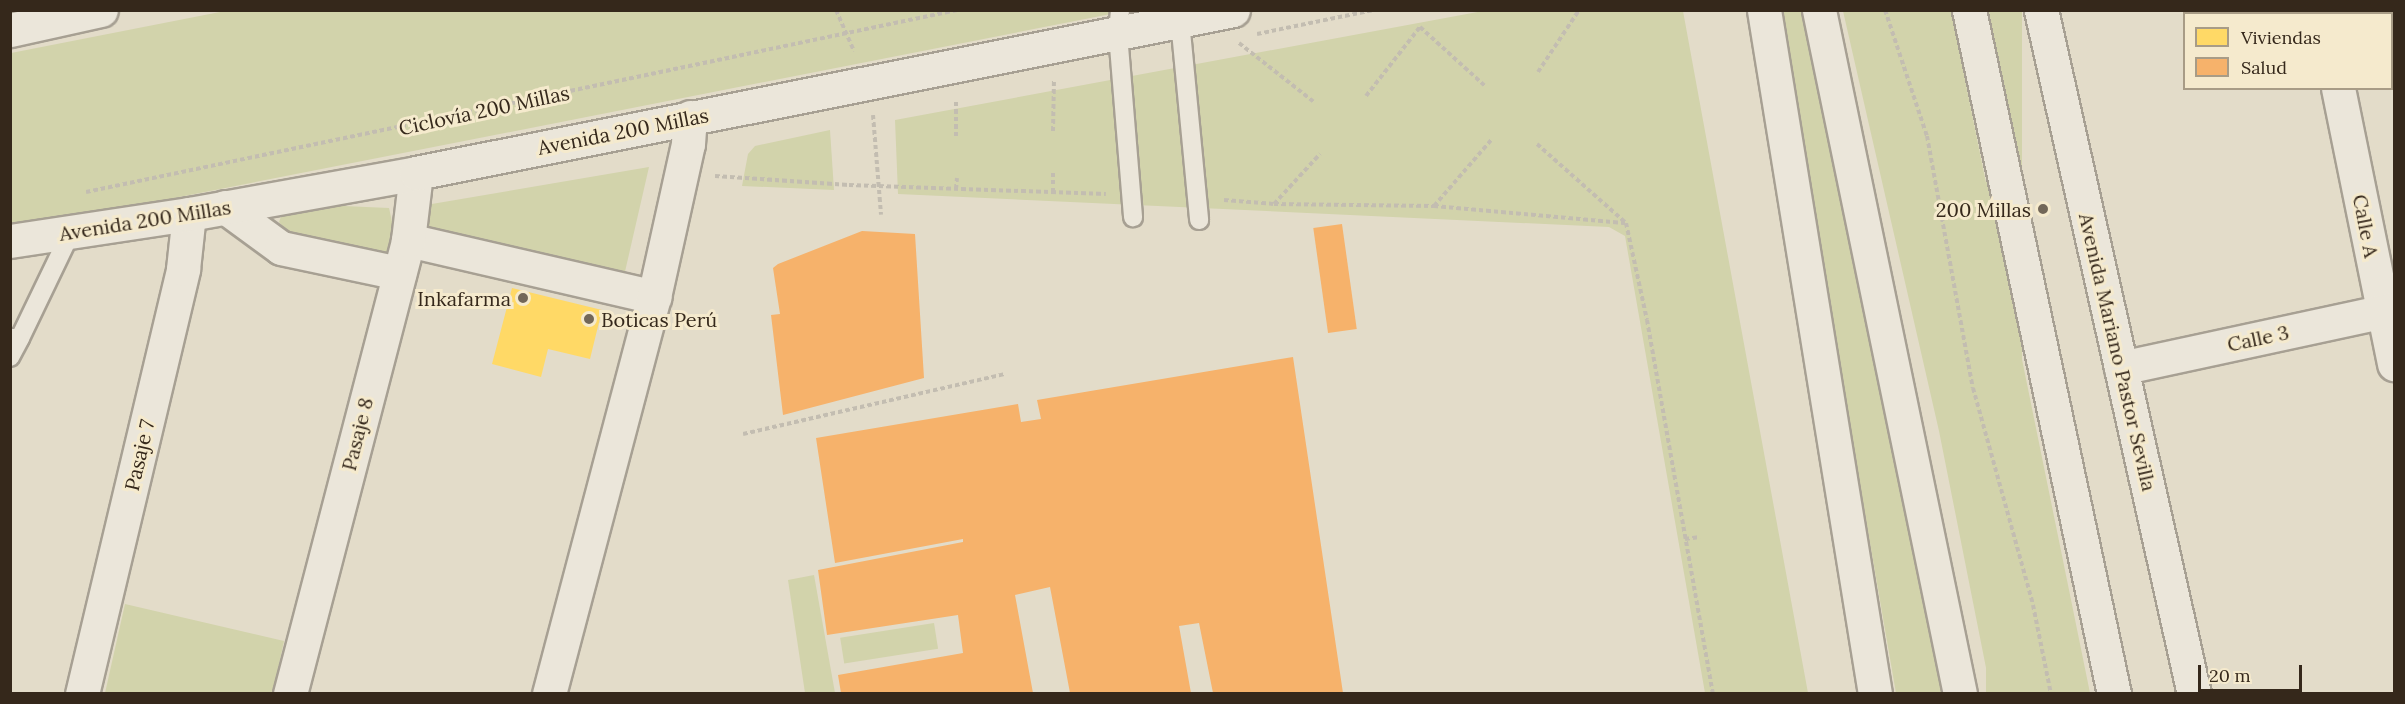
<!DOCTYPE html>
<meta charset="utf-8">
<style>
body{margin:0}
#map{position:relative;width:2405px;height:704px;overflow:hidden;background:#e3dcc9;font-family:Lora,serif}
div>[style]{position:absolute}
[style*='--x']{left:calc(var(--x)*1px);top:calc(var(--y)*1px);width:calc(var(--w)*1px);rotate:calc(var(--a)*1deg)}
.green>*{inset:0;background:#d2d3ab;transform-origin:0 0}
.homes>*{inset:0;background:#ffd966}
.health>*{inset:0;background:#f6b26b;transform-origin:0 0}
.path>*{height:4px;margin-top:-2px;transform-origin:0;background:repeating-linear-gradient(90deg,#c3bdb1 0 4.5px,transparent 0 7.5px)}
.roads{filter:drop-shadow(2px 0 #a7a093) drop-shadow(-2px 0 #a7a093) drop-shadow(0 2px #a7a093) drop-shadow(0 -2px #a7a093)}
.service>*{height:18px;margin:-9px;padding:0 9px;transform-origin:9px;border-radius:9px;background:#ebe6da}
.minor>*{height:33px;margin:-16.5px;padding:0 16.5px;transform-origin:16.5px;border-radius:16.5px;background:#ebe6da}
.secondary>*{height:33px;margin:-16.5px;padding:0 16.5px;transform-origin:16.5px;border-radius:16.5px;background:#ebe6da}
.dots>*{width:16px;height:16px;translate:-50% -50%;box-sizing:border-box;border:3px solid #f5eacd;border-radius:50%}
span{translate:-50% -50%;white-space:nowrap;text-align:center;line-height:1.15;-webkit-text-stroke:6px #f5eacd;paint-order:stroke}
.street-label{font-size:20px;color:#35281b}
.poi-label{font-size:20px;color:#35281b}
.right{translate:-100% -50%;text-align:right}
.left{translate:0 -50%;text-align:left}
.frame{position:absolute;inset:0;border:12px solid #35281b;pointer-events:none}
.legend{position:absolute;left:2183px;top:12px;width:210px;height:78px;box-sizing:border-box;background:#f5eacd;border:2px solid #a89c86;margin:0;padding:8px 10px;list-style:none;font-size:18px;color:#35281b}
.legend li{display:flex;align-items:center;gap:12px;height:30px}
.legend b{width:30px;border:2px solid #a89c86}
.scale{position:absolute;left:2198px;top:665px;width:104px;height:27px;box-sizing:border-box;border:3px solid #35281b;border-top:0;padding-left:8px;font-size:18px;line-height:21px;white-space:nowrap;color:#35281b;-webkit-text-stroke:4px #f5eacd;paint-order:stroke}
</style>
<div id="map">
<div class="green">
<div style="clip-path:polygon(225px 11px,1126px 11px,11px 230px,11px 53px)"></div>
<div style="clip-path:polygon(1483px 11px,1683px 11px,1808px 693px,1705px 693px,1625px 236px,1609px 227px,898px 194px,895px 120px)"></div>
<div style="clip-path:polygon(1778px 11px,1811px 11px,1951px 693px,1896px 693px)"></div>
<div style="clip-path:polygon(1843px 11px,1951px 11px,2090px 693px,1991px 693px,1939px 431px)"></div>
<div style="left:1986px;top:11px;width:36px;height:697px"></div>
<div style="clip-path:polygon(830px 130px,834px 190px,742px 186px,748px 154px,755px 146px)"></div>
<div style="clip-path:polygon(649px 167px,624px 276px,420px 224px,420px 206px)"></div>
<div style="clip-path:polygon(321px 205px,389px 208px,396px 240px,388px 261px,304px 240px,287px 232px,279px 222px,282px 214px,295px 209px)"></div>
<div style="clip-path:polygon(814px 575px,835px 693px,805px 693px,788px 580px)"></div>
<div style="clip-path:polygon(125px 604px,284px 641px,273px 693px,105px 693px)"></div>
<div style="left:934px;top:623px;width:26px;height:95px;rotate:81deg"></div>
</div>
<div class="homes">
<div style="clip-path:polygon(512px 288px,602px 310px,590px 359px,548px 349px,541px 377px,492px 364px)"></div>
</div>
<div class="health">
<div style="left:1342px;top:224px;width:106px;height:29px;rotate:82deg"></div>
<div style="clip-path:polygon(862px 231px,915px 234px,924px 378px,783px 415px,771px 315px,780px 314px,773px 268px,778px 264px)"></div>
<div style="clip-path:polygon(1293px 357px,1343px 693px,1213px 693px,1199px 623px,1179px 626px,1191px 693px,1070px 693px,1050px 587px,1015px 595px,1033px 693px,841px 693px,838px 675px,963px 653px,958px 615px,827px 635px,818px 570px,963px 542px,963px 539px,835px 563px,816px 438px,1018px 404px,1021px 422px,1041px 419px,1037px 400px)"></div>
</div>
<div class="path">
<div style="--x:836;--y:10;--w:45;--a:66.3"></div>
<div style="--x:1885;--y:10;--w:133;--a:71.6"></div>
<div style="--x:1927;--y:136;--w:256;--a:79.7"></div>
<div style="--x:1973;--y:388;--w:225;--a:74.5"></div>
<div style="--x:2033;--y:605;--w:91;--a:78.6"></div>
<div style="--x:1257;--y:34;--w:119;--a:-11.6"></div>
<div style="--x:1239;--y:43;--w:95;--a:38.2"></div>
<div style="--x:1538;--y:72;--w:74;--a:-56.5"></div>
<div style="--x:1366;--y:96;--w:88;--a:-52"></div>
<div style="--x:1420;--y:27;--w:88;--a:42.2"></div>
<div style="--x:873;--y:115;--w:100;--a:85.4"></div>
<div style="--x:1053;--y:131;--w:50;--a:-88.9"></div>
<div style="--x:956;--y:136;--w:36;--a:-90"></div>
<div style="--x:1537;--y:144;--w:119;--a:41.6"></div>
<div style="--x:715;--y:176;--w:134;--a:3.8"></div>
<div style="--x:849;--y:185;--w:257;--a:2"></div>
<div style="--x:956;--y:189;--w:11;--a:-85"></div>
<div style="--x:86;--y:192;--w:890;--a:-11.8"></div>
<div style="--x:1053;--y:192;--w:19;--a:-90"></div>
<div style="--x:1224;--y:200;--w:50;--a:4.6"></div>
<div style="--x:1274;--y:204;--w:160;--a:0.7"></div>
<div style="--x:1434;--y:206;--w:193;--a:5.1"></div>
<div style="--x:1626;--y:223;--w:99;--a:77.8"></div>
<div style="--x:1647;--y:320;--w:380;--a:80"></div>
<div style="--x:1274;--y:204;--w:68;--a:-47.4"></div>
<div style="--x:1434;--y:206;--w:89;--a:-49.1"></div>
<div style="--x:743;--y:434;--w:268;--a:-12.9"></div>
<div style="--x:1685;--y:539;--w:15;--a:-8"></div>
</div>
<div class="roads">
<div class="service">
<div style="--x:1120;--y:10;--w:24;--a:95"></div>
<div style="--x:1118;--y:34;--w:184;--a:85.3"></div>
<div style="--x:1180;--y:21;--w:200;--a:84.5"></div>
<div style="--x:10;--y:338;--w:10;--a:0"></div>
<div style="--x:20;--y:338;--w:118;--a:-64.3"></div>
<div style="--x:10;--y:357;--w:21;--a:-62"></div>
</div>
<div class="minor">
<div style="--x:1764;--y:10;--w:693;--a:80.78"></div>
<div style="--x:2041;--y:10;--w:701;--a:77.39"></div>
<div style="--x:2322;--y:10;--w:4;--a:76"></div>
<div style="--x:2392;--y:52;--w:2;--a:0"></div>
<div style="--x:2338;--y:88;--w:282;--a:78.5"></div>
<div style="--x:225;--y:207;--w:69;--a:36.2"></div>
<div style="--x:281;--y:248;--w:121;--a:12"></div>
<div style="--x:408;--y:240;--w:253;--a:13"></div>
<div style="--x:2121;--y:368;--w:279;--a:-12.2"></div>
<div style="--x:82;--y:694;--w:437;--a:-76.6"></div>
<div style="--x:183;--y:269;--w:55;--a:-83.8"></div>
<div style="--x:290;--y:694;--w:469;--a:-75.4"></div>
<div style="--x:408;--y:240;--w:67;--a:-83.2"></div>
<div style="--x:549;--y:694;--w:411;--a:-75.2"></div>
<div style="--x:654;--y:297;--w:157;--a:-77.5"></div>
<div style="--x:688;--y:144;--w:27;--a:-86"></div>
</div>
<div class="secondary">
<div style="--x:1819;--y:10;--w:698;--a:78.35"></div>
<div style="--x:1969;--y:10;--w:699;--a:78.03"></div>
<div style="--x:10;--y:30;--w:93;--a:-12.4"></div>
<div style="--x:10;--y:241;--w:181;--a:-8.6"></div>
<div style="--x:189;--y:214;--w:231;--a:-10.2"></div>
<div style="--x:416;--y:173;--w:833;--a:-11.28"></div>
</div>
</div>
<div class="dots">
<div style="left:2043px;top:209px;background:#726758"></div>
<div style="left:523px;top:298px;background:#726758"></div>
<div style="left:589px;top:319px;background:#726758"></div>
</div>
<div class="street-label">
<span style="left:484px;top:110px;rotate:-12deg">Ciclovía 200 Millas</span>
<span style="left:623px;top:131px;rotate:-11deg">Avenida 200 Millas</span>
<span style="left:145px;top:220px;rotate:-9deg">Avenida 200 Millas</span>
<span style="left:2366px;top:226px;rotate:79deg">Calle A</span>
<span style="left:2258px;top:338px;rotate:-12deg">Calle 3</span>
<span style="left:2118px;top:352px;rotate:77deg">Avenida Mariano Pastor Sevilla</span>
<span style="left:357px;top:434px;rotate:-76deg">Pasaje 8</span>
<span style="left:139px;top:455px;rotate:-77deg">Pasaje 7</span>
</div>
<div class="poi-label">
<span class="right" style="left:2031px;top:209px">200 Millas</span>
<span class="right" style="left:511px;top:298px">Inkafarma</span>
<span class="left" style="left:601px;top:319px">Boticas Perú</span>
</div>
<div class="frame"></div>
<ul class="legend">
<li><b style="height:16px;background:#ffd966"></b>Viviendas</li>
<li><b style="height:16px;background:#f6b26b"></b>Salud</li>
</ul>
<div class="scale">20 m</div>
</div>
